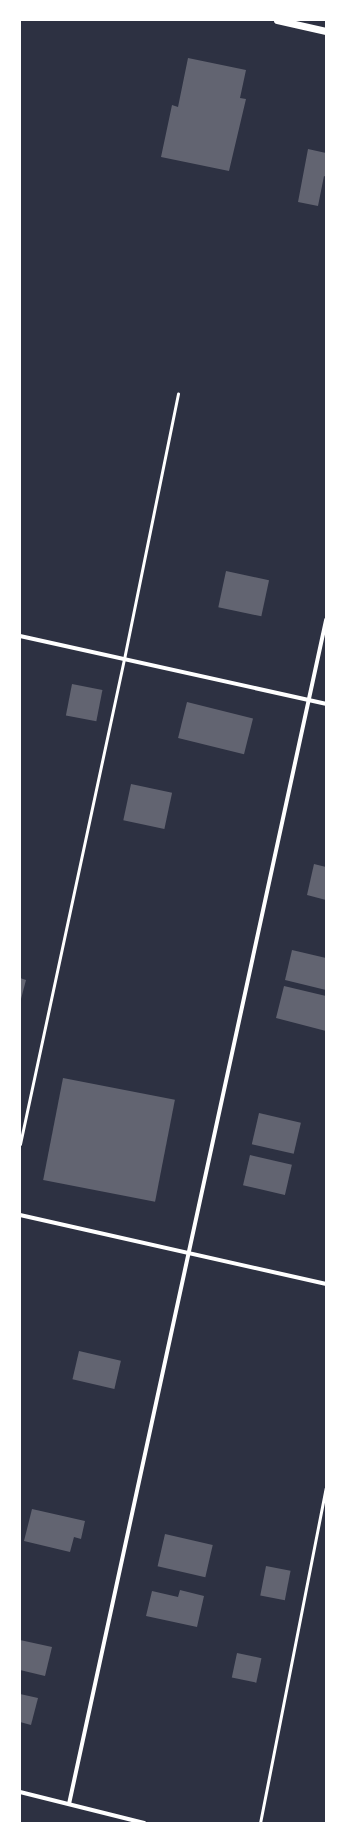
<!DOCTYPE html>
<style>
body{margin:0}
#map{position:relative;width:346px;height:1843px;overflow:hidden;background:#2d3142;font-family:"Fira Sans",sans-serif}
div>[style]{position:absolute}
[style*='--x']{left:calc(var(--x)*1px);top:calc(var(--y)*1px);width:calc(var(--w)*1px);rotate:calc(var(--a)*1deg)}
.building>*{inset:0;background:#626471;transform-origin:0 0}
.service>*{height:3px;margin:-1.5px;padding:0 1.5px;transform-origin:1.5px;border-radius:1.5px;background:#fff}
.minor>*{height:4px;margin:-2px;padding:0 2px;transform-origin:2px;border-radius:2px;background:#fff}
.tertiary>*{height:7px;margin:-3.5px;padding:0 3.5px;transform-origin:3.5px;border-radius:3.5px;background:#fff}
span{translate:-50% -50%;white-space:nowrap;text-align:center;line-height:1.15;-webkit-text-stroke:3px #fff;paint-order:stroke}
.frame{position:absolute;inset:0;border:21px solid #fff;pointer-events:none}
</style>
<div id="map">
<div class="building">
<div style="clip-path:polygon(188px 58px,246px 70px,240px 98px,246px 99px,229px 171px,161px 157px,172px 105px,178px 107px)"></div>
<div style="clip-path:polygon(308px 149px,326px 153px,326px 177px,324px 176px,318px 206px,298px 202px)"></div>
<div style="left:226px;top:571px;width:44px;height:37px;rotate:12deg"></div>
<div style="left:72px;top:684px;width:31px;height:32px;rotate:11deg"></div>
<div style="left:187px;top:702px;width:68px;height:37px;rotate:14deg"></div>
<div style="left:131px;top:784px;width:42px;height:37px;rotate:12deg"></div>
<div style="clip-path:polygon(314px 864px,326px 867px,326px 900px,307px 895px)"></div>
<div style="clip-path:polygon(292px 950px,326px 958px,326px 990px,285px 980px)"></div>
<div style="clip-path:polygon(20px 978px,26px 980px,21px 999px,20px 999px)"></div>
<div style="clip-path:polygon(284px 986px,326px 996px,326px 1031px,276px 1018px)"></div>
<div style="left:63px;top:1078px;width:114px;height:104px;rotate:11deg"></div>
<div style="left:259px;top:1113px;width:43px;height:32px;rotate:13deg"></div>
<div style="left:250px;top:1155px;width:43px;height:31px;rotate:13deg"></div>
<div style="left:79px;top:1351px;width:43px;height:29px;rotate:13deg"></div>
<div style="clip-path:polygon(32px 1509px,85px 1521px,81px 1539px,74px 1537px,70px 1552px,24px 1541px)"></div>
<div style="left:165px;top:1534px;width:49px;height:33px;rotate:13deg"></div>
<div style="left:266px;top:1566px;width:25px;height:30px;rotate:11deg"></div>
<div style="clip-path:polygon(180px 1590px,204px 1596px,197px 1627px,146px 1616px,152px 1591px,178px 1597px)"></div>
<div style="clip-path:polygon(20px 1640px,52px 1647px,45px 1676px,20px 1670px)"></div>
<div style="left:237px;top:1653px;width:25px;height:25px;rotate:12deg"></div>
<div style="clip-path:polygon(20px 1694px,38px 1698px,31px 1725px,20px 1722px)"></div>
</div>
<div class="service">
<div style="--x:20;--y:1144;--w:496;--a:-77.9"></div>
<div style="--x:124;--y:659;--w:271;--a:-78.5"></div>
<div style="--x:260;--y:1823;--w:341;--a:-78.9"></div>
</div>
<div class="minor">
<div style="--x:20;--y:636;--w:313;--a:12.5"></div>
<div style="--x:20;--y:1215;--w:314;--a:12.7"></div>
<div style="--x:20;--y:1792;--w:128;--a:14"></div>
<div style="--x:69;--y:1804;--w:1212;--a:-77.75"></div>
</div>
<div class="tertiary">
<div style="--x:277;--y:20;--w:50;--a:12.7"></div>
</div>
<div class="frame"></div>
</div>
